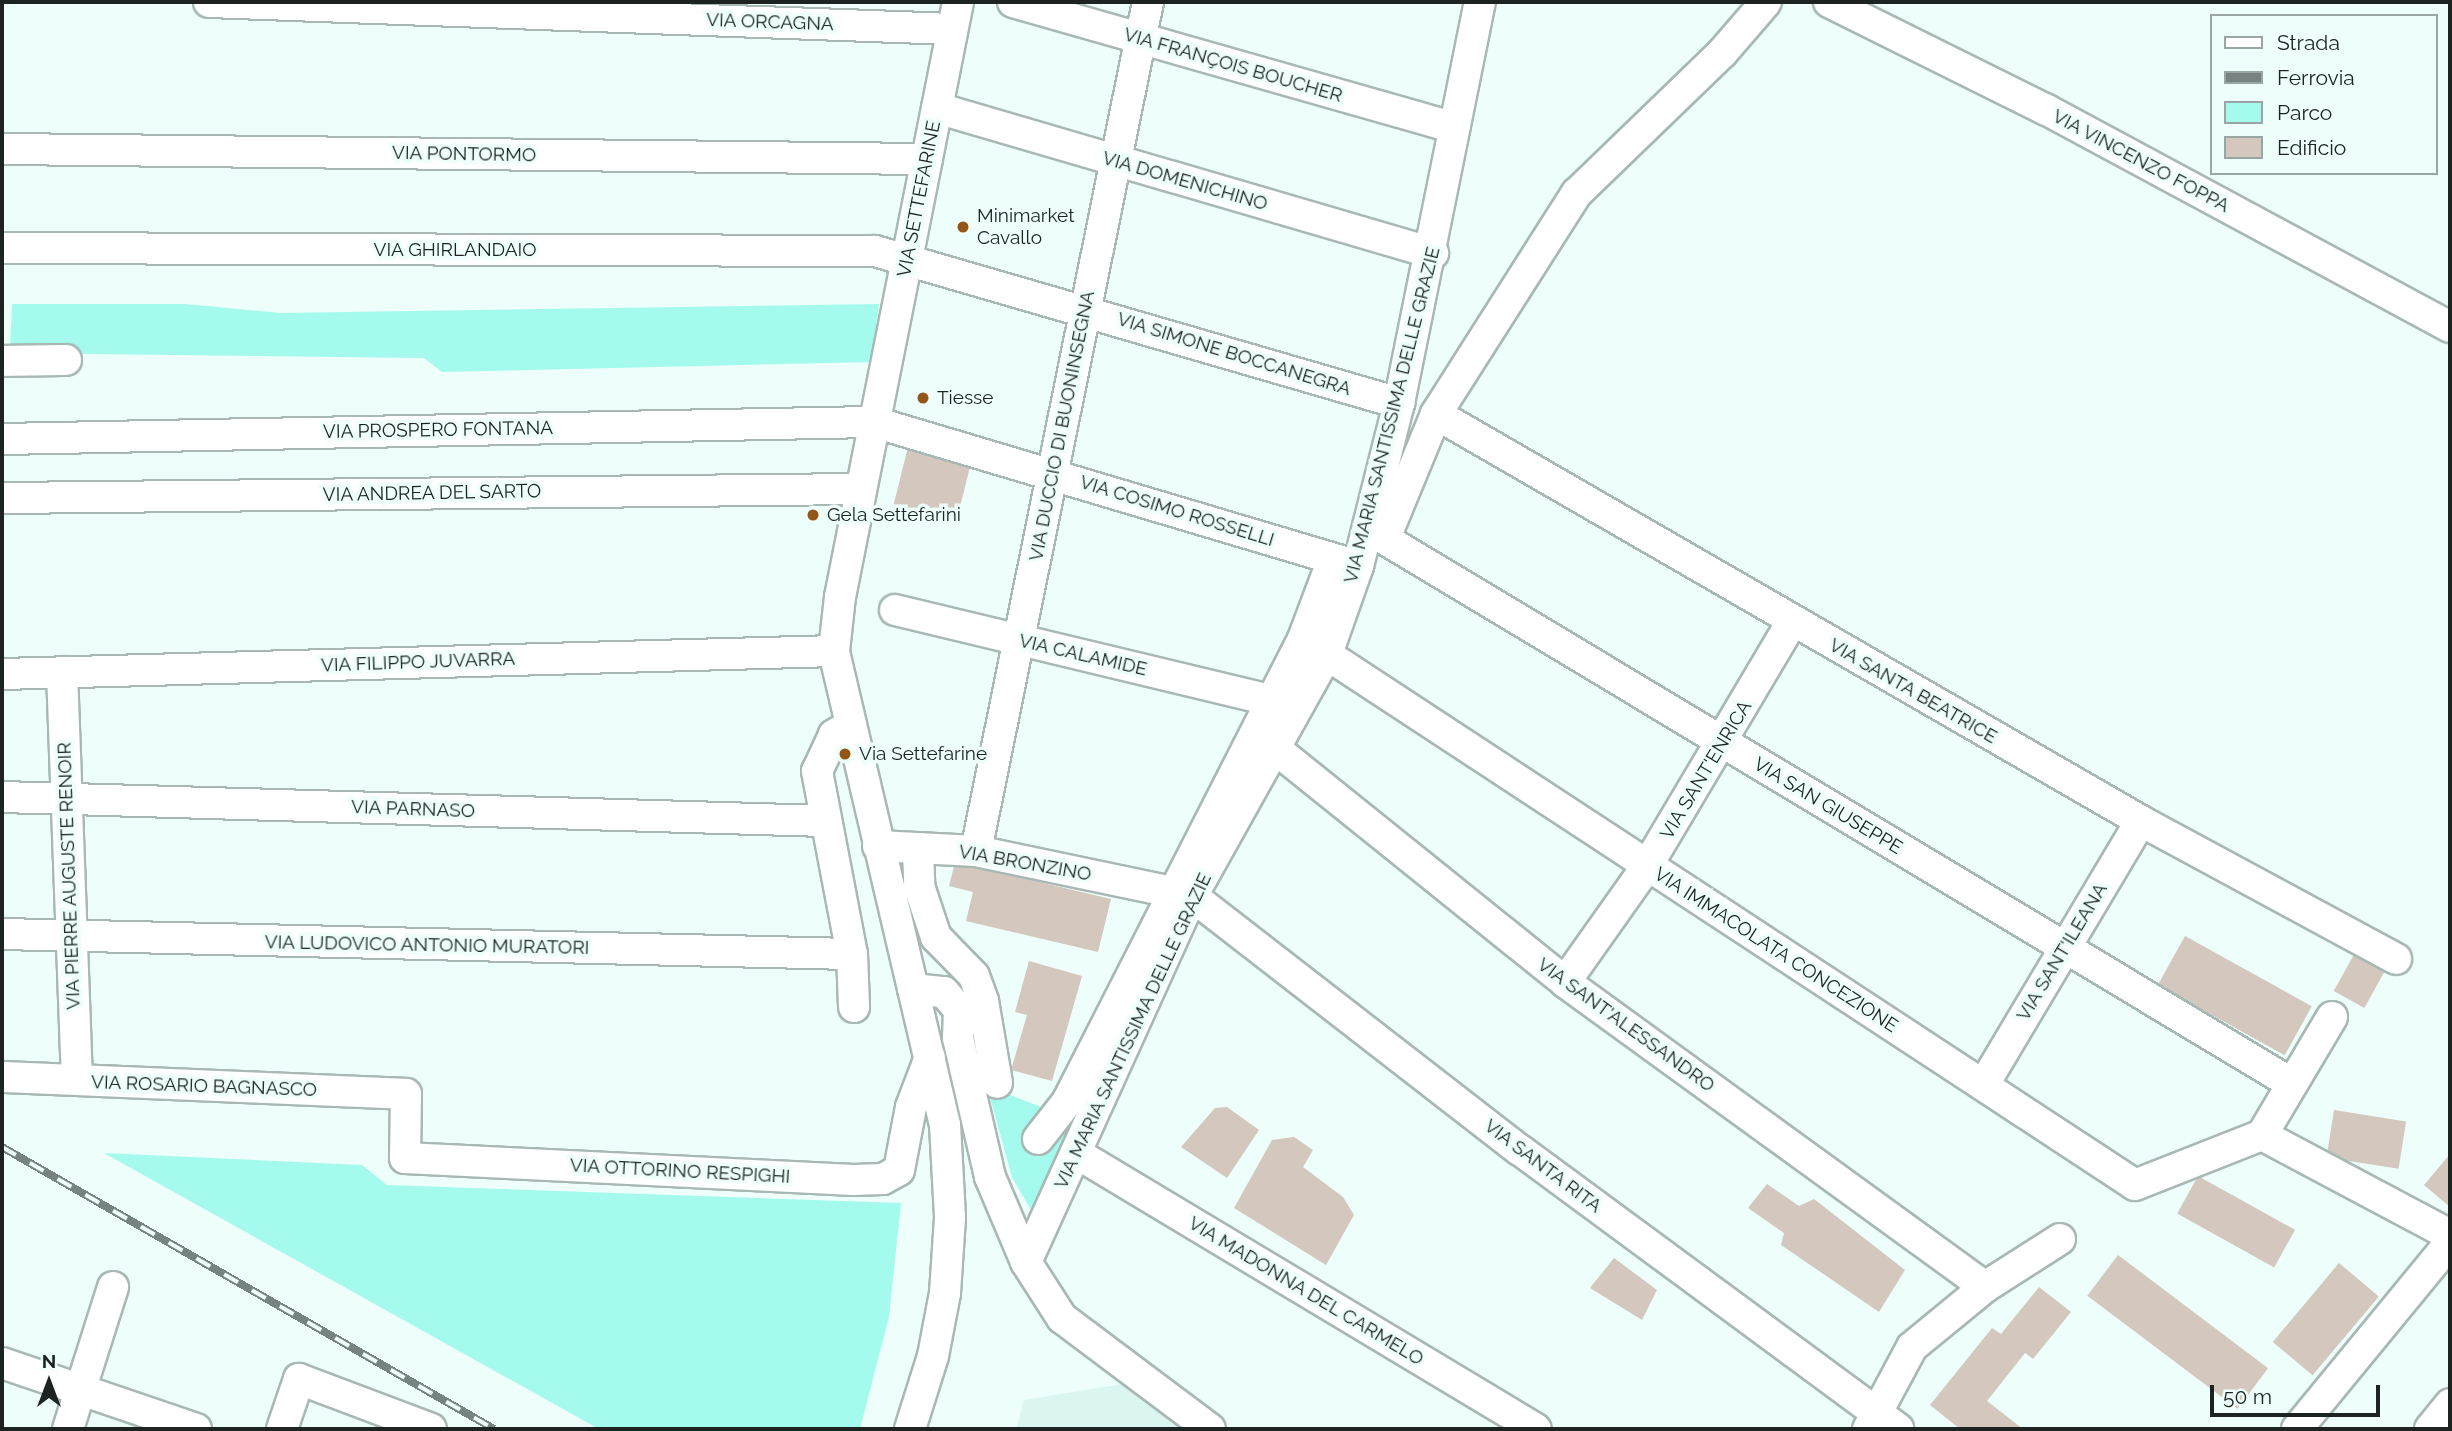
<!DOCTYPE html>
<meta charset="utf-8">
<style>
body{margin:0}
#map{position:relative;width:2452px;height:1431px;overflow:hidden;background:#edfefb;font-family:Raleway,sans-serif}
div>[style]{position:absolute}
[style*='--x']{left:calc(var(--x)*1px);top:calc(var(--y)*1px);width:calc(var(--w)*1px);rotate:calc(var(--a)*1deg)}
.built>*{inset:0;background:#dbf5f0}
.green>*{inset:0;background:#a4fbed}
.building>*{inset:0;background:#d3c7be;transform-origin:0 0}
.roads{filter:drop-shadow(2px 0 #a8b8b5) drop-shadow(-2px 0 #a8b8b5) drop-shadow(0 2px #a8b8b5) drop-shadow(0 -2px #a8b8b5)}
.minor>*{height:30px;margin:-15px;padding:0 15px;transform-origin:15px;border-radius:15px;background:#fff}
.rail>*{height:8px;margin-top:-4px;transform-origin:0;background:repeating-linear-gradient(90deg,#edfefb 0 16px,#778380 0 32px);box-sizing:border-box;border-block:2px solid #778380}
.dots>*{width:19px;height:19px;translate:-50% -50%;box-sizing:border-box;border:4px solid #edfefb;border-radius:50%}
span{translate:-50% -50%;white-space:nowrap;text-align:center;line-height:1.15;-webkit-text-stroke:7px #edfefb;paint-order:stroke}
.street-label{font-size:19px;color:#1c2321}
.poi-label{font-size:19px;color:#1c2321}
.left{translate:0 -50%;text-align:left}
.frame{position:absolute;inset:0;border:4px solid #1c2321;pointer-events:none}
.legend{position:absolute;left:2210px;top:14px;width:228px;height:161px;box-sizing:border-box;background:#edfefb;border:2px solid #99a6a4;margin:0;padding:9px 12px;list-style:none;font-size:21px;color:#1c2321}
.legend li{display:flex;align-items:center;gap:14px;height:35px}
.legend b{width:35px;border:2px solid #99a6a4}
.north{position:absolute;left:14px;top:1347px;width:70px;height:70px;-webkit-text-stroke:5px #edfefb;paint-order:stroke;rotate:0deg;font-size:19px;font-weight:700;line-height:28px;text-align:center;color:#1c2321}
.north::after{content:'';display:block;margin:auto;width:24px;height:32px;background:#1c2321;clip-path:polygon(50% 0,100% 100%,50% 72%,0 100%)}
.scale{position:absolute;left:2210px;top:1385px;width:170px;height:32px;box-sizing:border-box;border:4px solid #1c2321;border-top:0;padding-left:9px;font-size:21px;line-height:24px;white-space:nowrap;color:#1c2321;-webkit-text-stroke:5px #edfefb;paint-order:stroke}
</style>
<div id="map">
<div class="built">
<div style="clip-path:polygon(1123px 1384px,1187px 1429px,1016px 1429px,1024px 1400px)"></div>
</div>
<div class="green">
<div style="clip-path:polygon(12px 304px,185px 304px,281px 313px,879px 304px,871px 362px,442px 372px,424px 358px,10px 353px)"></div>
<div style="clip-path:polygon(1170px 905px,1035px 1217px,1012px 1177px,987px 1086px,1067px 1117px)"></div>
<div style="clip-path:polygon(104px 1153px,362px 1165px,387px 1185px,901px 1203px,889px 1317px,860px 1429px,599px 1429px)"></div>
</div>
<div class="building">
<div style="left:910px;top:439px;width:65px;height:69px;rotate:14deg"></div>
<div style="clip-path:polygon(955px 862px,1111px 899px,1098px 952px,966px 921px,973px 892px,949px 886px)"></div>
<div style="left:2185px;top:936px;width:145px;height:56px;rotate:29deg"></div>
<div style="left:2357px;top:949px;width:35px;height:48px;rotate:29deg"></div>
<div style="clip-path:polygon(1029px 961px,1082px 976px,1052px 1081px,1011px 1070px,1027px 1015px,1015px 1012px)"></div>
<div style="clip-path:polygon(1227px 1107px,1259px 1130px,1227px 1178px,1181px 1147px,1215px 1108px)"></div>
<div style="left:2334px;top:1110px;width:73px;height:48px;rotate:9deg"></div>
<div style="clip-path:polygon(1294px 1137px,1313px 1150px,1303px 1167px,1343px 1197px,1354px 1215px,1326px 1265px,1234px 1208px,1272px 1140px)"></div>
<div style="clip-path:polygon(2450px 1154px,2450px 1207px,2424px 1185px)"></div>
<div style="left:2198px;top:1176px;width:111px;height:43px;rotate:29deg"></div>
<div style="clip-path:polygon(1767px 1184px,1799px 1206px,1814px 1199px,1905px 1270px,1879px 1312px,1781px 1245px,1784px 1233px,1748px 1208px)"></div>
<div style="left:2118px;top:1255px;width:188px;height:51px;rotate:37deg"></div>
<div style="clip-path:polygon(1614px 1258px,1657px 1290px,1642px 1320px,1590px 1288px)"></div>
<div style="left:2339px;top:1263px;width:52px;height:103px;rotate:40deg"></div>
<div style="clip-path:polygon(2039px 1287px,2071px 1312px,2033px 1359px,2025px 1353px,1987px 1401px,2023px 1429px,1960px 1429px,1930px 1405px,1992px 1328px,2001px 1334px)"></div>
</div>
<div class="roads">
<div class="minor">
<div style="--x:209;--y:2;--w:744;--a:2.08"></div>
<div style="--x:1013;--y:2;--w:459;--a:15.9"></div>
<div style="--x:1829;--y:2;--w:243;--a:26.4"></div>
<div style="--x:2047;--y:110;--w:458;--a:28.3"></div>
<div style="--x:937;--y:108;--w:517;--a:16.3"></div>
<div style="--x:2;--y:149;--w:925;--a:0.62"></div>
<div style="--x:2;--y:248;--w:873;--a:0.2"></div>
<div style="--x:875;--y:251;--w:546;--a:16.18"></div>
<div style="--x:2;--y:361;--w:64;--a:-0.9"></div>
<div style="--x:1436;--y:414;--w:814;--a:30"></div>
<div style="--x:2141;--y:821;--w:290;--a:28.4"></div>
<div style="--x:2;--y:439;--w:872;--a:-1.12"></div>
<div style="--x:874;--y:422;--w:505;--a:16.57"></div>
<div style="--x:2;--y:498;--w:859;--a:-0.6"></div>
<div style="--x:1368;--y:529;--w:1074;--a:30.98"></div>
<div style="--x:1385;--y:538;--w:134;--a:-67.6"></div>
<div style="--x:1436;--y:414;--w:262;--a:-57.5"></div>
<div style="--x:1577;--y:193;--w:202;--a:-44"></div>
<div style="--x:1722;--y:53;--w:67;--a:-49.2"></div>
<div style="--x:895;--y:610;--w:386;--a:13.5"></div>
<div style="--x:1303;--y:639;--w:995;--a:33.27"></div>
<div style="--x:2135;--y:1185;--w:136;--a:-21.5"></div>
<div style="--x:62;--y:672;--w:408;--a:87.9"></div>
<div style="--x:2;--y:674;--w:832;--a:-1.58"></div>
<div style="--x:851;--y:725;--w:20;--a:150"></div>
<div style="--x:834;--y:735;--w:40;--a:115"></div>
<div style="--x:817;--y:771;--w:186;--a:79.2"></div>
<div style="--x:852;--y:954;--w:53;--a:87.8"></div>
<div style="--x:1278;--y:751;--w:368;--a:38.8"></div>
<div style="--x:1565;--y:982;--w:519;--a:35.99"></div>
<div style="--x:2;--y:797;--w:822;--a:1.67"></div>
<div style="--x:878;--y:846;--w:98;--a:2.9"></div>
<div style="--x:976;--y:851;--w:221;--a:11.8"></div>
<div style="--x:1192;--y:896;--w:415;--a:37.8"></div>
<div style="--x:1520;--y:1150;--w:470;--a:36.4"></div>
<div style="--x:918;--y:848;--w:38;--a:88"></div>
<div style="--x:919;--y:886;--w:54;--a:71.6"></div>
<div style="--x:936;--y:937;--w:54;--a:45.7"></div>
<div style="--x:974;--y:976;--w:27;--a:70"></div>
<div style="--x:983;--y:1001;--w:83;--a:80.3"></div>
<div style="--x:976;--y:851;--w:866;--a:-78.55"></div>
<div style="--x:2;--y:934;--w:850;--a:1.35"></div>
<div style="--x:1565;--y:982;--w:142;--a:-54.7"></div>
<div style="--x:1647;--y:866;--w:284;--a:-59.3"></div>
<div style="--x:913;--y:989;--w:31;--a:6"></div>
<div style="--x:944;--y:992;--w:23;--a:50"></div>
<div style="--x:959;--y:1010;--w:28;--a:92"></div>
<div style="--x:958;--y:1038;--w:143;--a:77"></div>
<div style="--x:990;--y:1177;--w:92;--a:67"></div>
<div style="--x:1026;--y:1262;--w:67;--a:57.3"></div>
<div style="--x:1062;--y:1318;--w:185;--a:36.9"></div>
<div style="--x:2332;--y:1017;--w:137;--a:120.7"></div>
<div style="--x:2262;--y:1135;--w:213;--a:28"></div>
<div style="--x:2;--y:1077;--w:404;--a:2.4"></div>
<div style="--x:406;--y:1094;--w:64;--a:90.9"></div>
<div style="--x:405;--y:1158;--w:449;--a:2.8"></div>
<div style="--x:853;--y:1180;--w:30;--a:-2"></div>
<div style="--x:883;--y:1179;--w:18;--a:-29"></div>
<div style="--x:899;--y:1170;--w:64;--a:-79.2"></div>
<div style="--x:911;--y:1107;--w:53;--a:-69.2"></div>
<div style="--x:1984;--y:1084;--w:306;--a:-59.2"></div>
<div style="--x:1038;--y:1139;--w:47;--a:-51.9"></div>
<div style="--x:1067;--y:1102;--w:520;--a:-62.99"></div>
<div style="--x:1303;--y:639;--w:85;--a:-69.4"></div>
<div style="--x:1076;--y:1153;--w:536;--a:30.96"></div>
<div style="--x:1026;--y:1262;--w:402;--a:-65.6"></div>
<div style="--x:1192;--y:896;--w:277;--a:-60.8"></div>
<div style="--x:1327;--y:654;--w:93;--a:-70.6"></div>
<div style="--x:1358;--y:566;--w:168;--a:-75.9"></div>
<div style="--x:1399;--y:403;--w:409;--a:-78.6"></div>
<div style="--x:2;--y:1363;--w:205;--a:18.8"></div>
<div style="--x:68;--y:1429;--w:149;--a:-72.4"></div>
<div style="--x:282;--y:1429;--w:53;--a:-71.2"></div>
<div style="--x:299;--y:1379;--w:141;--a:20.7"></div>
<div style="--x:910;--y:1429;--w:77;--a:-72.5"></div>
<div style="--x:933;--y:1356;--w:64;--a:-79.2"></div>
<div style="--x:945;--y:1293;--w:76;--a:-86.2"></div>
<div style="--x:950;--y:1217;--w:92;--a:-93.1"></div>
<div style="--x:945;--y:1125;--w:487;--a:-103.2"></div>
<div style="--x:834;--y:651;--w:54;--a:-83.7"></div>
<div style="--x:840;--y:597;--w:607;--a:-78.78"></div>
<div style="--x:1868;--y:1429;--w:93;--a:-61.8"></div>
<div style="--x:1912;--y:1347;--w:94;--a:-39.4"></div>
<div style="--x:1985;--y:1287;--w:89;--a:-32.6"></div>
<div style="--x:2297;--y:1429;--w:241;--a:-50.6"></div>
<div style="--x:2430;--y:1429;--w:32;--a:-51"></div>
</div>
</div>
<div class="rail">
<div style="--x:2;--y:1147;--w:567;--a:29.82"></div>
</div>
<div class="dots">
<div style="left:963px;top:227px;background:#925617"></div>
<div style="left:923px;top:398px;background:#925617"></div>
<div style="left:813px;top:515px;background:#925617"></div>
<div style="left:845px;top:754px;background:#925617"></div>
</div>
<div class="street-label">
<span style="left:770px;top:22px;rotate:2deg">VIA ORCAGNA</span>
<span style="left:1233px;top:65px;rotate:16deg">VIA FRANÇOIS BOUCHER</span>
<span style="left:464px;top:154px;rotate:1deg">VIA PONTORMO</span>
<span style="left:2141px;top:161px;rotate:28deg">VIA VINCENZO FOPPA</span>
<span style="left:1185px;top:181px;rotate:16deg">VIA DOMENICHINO</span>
<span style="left:919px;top:199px;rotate:-79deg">VIA SETTEFARINE</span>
<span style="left:455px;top:250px">VIA GHIRLANDAIO</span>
<span style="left:1234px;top:354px;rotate:17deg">VIA SIMONE BOCCANEGRA</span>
<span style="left:1392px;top:415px;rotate:-76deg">VIA MARIA SANTISSIMA DELLE GRAZIE</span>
<span style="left:1062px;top:426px;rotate:-79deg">VIA DUCCIO DI BUONINSEGNA</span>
<span style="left:438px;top:430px;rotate:-1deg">VIA PROSPERO FONTANA</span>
<span style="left:432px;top:493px;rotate:-1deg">VIA ANDREA DEL SARTO</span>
<span style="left:1177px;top:511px;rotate:17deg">VIA COSIMO ROSSELLI</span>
<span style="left:1083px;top:655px;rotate:13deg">VIA CALAMIDE</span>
<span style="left:418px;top:662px;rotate:-2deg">VIA FILIPPO JUVARRA</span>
<span style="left:1913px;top:691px;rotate:30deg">VIA SANTA BEATRICE</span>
<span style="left:1706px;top:770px;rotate:-59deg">VIA SANT'ENRICA</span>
<span style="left:1828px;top:806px;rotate:31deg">VIA SAN GIUSEPPE</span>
<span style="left:413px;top:809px;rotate:2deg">VIA PARNASO</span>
<span style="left:1025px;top:863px;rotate:10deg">VIA BRONZINO</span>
<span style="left:69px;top:876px;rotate:-92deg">VIA PIERRE AUGUSTE RENOIR</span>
<span style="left:427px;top:945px;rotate:1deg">VIA LUDOVICO ANTONIO MURATORI</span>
<span style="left:1776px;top:950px;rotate:33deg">VIA IMMACOLATA CONCEZIONE</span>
<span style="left:2062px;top:952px;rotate:-59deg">VIA SANT'ILEANA</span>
<span style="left:1626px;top:1025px;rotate:36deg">VIA SANT'ALESSANDRO</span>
<span style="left:1133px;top:1031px;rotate:-65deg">VIA MARIA SANTISSIMA DELLE GRAZIE</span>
<span style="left:204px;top:1086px;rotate:2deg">VIA ROSARIO BAGNASCO</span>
<span style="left:1543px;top:1166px;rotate:37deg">VIA SANTA RITA</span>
<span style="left:680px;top:1171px;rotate:3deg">VIA OTTORINO RESPIGHI</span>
<span style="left:1306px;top:1291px;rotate:31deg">VIA MADONNA DEL CARMELO</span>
</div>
<div class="poi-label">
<span class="left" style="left:977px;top:227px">Minimarket<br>Cavallo</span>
<span class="left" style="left:937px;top:398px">Tiesse</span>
<span class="left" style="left:827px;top:515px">Gela Settefarini</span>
<span class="left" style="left:859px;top:754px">Via Settefarine</span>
</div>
<div class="frame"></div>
<ul class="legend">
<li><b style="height:9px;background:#fff"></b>Strada</li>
<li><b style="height:9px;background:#778380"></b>Ferrovia</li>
<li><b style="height:19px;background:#a4fbed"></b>Parco</li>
<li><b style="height:19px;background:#d3c7be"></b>Edificio</li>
</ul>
<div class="north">N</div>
<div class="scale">50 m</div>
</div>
